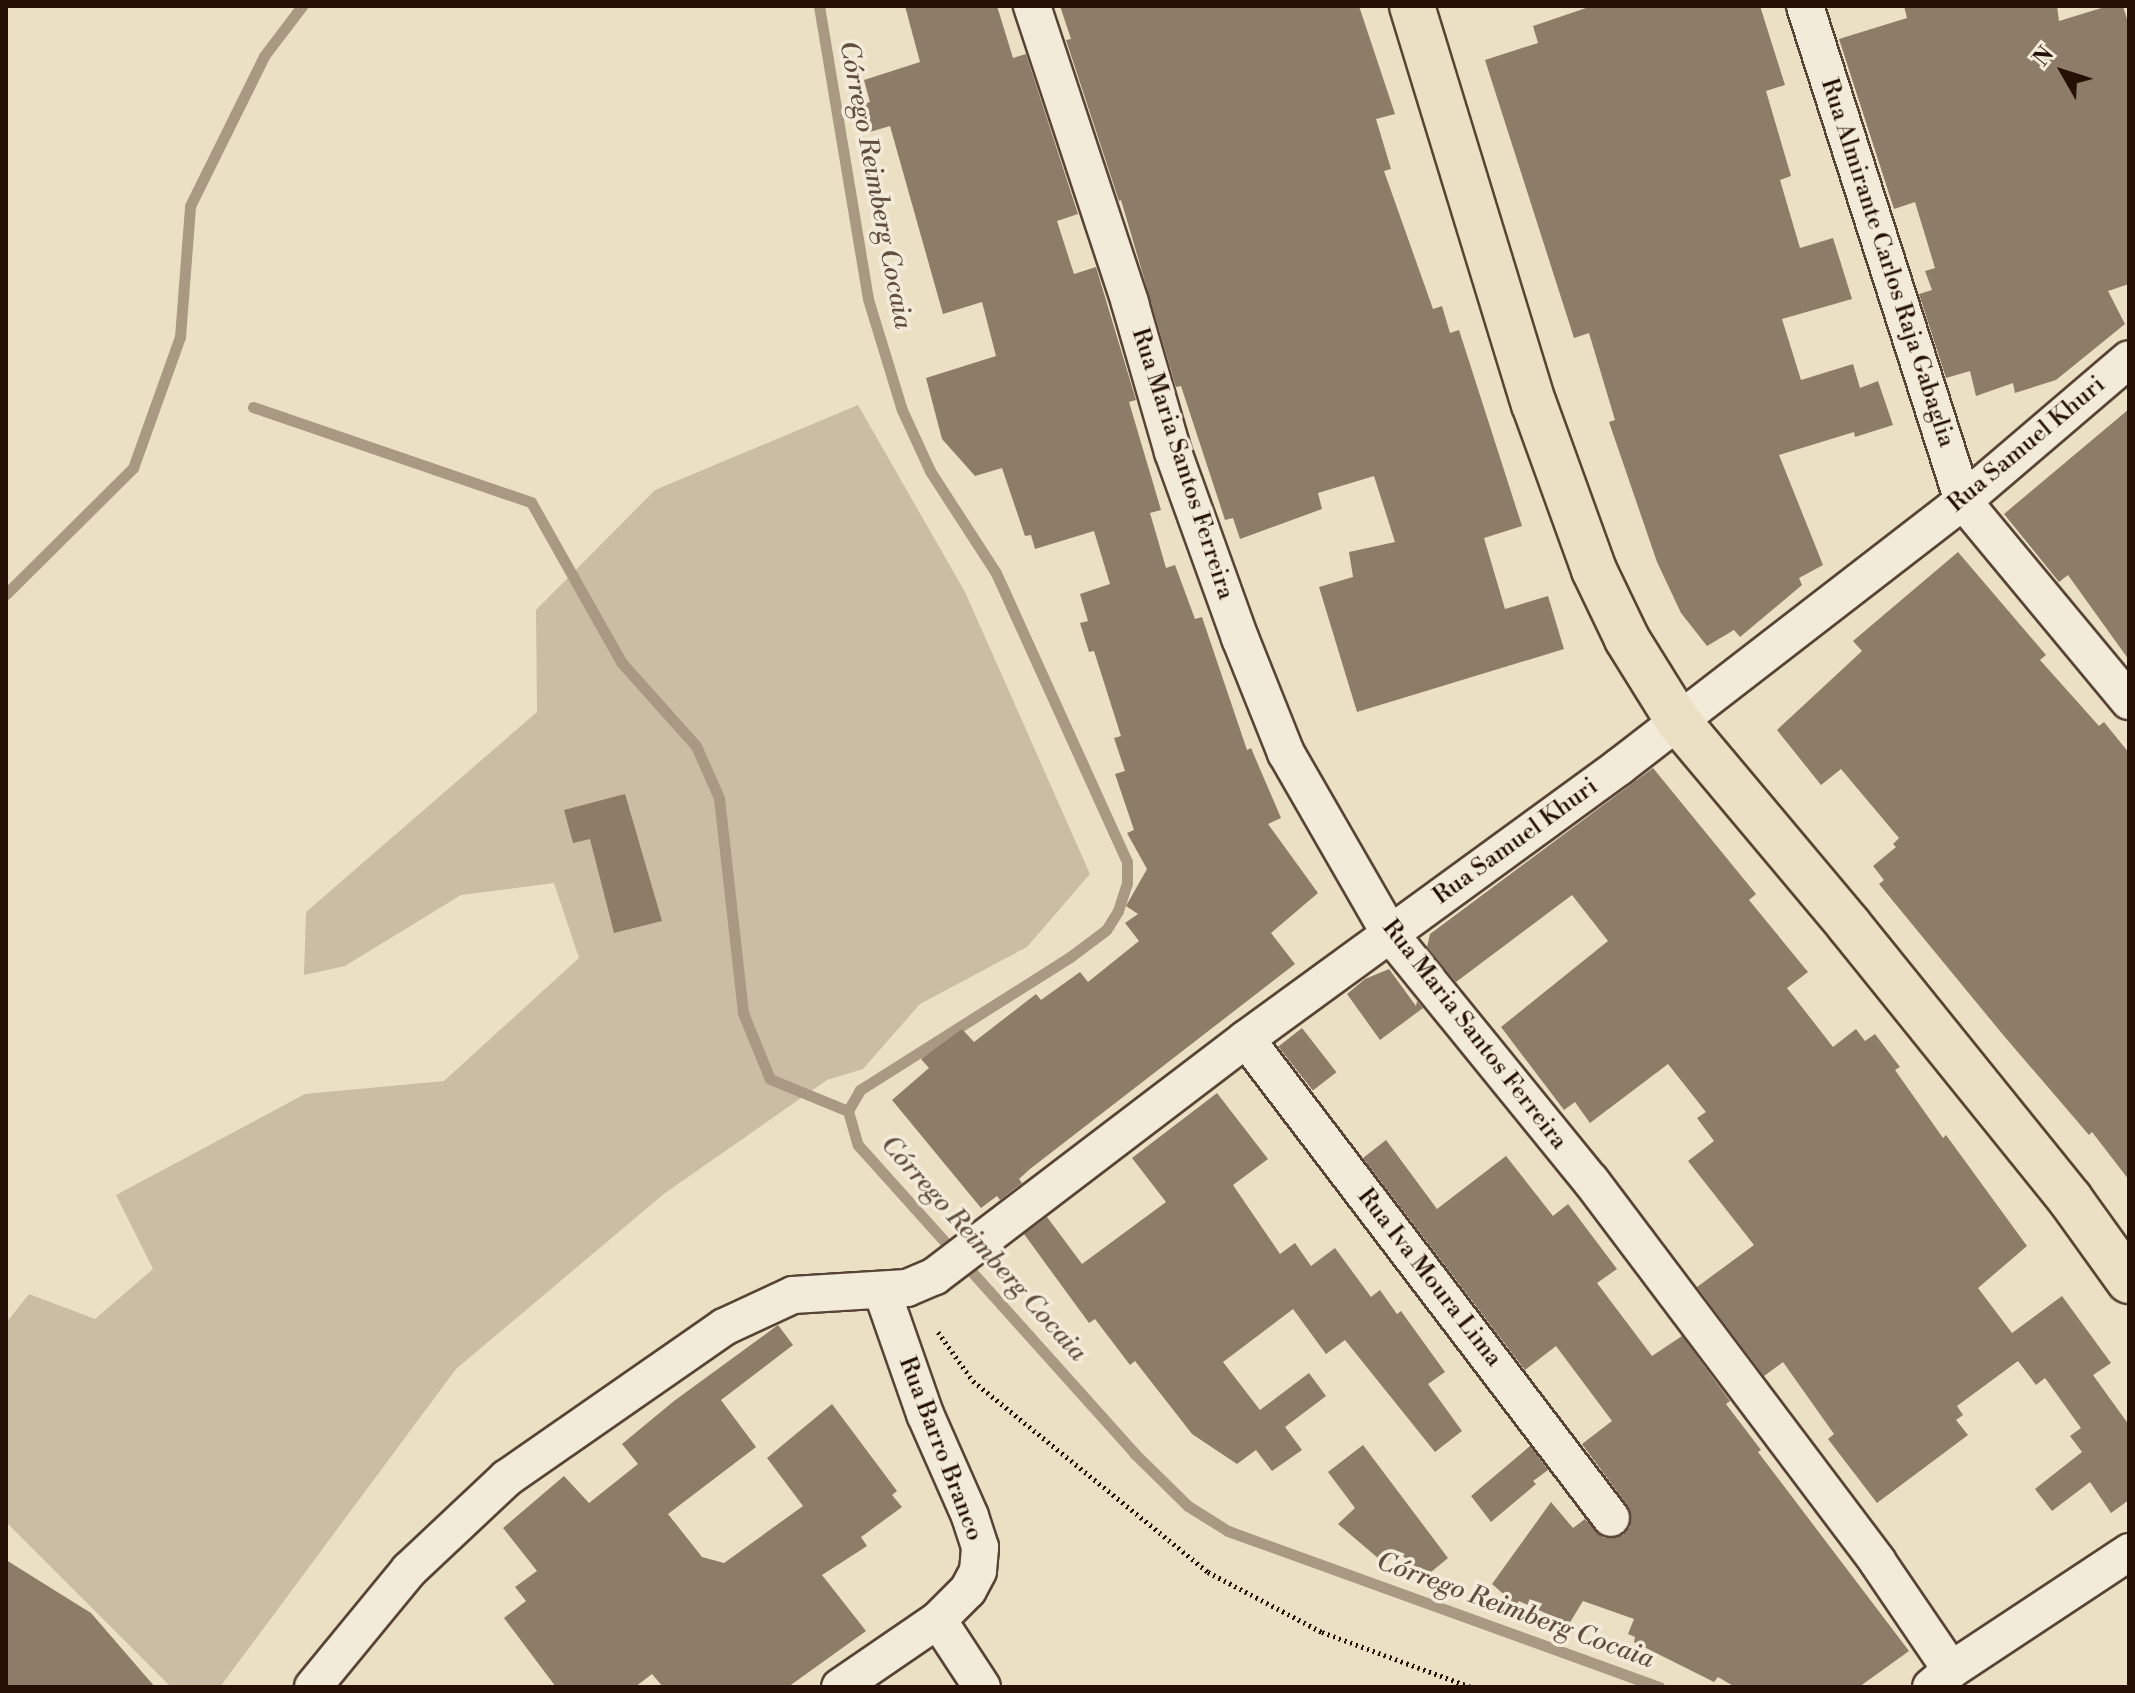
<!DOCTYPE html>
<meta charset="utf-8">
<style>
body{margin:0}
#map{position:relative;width:2135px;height:1693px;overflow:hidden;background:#ece0c4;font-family:"Libre Bodoni",serif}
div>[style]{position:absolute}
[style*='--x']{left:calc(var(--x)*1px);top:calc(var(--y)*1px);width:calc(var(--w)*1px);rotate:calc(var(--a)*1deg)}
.green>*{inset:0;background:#cabda4}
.stream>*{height:11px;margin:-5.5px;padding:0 5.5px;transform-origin:5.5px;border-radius:5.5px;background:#a99983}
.building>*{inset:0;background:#8d7c68;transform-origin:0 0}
.path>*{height:5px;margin-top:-2.5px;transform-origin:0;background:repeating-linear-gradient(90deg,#261005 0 2px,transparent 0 6px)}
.roads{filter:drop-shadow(2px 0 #584435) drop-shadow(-2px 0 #584435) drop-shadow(0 2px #584435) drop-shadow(0 -2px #584435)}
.minor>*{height:36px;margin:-18px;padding:0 18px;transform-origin:18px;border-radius:18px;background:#f3ebd9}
.major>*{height:44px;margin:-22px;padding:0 22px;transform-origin:22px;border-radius:22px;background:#ece0c4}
span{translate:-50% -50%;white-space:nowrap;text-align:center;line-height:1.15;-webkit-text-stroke:7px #f3ebd9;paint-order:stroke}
.street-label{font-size:24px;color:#261005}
.water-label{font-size:26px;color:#614e3e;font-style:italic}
.frame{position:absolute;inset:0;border:8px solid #261005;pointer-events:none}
.north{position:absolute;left:2023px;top:32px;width:80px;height:80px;-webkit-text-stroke:6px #f3ebd9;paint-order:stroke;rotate:309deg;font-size:22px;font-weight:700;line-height:32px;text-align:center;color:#261005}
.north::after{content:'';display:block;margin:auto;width:28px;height:36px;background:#261005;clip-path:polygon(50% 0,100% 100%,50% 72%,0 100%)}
</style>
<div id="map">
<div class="green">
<div style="clip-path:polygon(858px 405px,965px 592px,1090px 874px,1027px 947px,920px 1004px,863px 1069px,827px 1080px,665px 1193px,456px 1369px,220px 1687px,171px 1687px,6px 1522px,6px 1323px,29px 1294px,95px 1319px,153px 1269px,116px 1195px,305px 1094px,444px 1081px,579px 958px,554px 883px,461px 895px,345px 966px,304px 975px,306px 912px,537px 712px,536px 610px,655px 490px)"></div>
</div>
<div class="stream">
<div style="--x:819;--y:6;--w:297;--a:80.5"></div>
<div style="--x:868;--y:299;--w:116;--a:73"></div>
<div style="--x:902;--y:410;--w:67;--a:65.3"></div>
<div style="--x:930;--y:471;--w:121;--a:57.1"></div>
<div style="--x:996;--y:573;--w:317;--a:65.6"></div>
<div style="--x:1127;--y:862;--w:21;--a:90"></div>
<div style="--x:1127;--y:883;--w:29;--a:108"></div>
<div style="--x:1118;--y:911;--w:22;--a:122"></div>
<div style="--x:1106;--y:930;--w:45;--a:143.1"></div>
<div style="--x:1070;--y:957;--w:249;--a:147.7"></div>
<div style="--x:860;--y:1090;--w:24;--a:120"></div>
<div style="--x:848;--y:1111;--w:35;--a:74"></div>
<div style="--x:858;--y:1145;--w:414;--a:48.1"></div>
<div style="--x:1134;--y:1453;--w:76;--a:44.5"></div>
<div style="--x:1188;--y:1506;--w:47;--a:32"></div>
<div style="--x:1228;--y:1531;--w:459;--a:19.9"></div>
<div style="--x:253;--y:407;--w:294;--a:18.9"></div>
<div style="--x:531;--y:502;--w:184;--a:60.6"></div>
<div style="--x:621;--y:662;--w:113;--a:48.2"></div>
<div style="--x:696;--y:746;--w:57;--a:66.1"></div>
<div style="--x:719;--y:798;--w:216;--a:83.6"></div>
<div style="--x:743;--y:1013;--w:71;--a:67.8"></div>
<div style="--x:770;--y:1079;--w:84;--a:22.3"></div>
<div style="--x:6;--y:594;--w:179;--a:-44.8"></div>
<div style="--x:133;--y:468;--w:139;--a:-70.3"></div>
<div style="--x:180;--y:337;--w:131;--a:-85.6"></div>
<div style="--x:190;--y:206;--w:167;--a:-63.7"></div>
<div style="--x:264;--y:56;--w:63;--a:-52.8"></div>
</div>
<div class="building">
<div style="clip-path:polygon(905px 6px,997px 6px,1013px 58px,1026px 54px,1078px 214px,1057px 221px,1074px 274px,1096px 267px,1136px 400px,1129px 402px,1161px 510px,1150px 513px,1166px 568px,1175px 565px,1195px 619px,1202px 617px,1247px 750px,1251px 748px,1281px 818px,1268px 824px,1318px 893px,1271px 933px,1295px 964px,1030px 1169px,1019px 1179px,1022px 1183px,1000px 1200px,997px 1196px,981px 1208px,892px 1100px,929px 1068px,921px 1059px,962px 1029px,974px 1042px,1036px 994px,1041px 1000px,1080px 972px,1088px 982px,1139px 941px,1125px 923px,1138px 914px,1126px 906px,1147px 869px,1127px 833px,1134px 830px,1115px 774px,1125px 771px,1114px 738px,1121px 736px,1094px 651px,1089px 652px,1080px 623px,1088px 621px,1080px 594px,1110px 584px,1094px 531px,1035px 549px,1031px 535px,1025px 536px,1002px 468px,975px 476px,942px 439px,926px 378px,996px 356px,982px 302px,943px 314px,890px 126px,863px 134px,856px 106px,870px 102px,864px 80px,920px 62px)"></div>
<div style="clip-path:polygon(1060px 6px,1359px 6px,1395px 114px,1376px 119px,1391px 169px,1384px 171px,1433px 309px,1442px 306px,1450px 333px,1459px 330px,1522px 526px,1484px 538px,1505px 609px,1548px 596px,1564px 649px,1357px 712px,1319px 587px,1353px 577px,1349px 552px,1395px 542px,1374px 476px,1318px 493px,1322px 509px,1240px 539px,1233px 518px,1225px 520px,1181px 386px,1176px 387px,1121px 200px,1119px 201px,1066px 40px,1071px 39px)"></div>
<div style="clip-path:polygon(1592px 6px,1760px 6px,1785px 85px,1766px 91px,1791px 176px,1780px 180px,1800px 248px,1833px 238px,1852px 299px,1782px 319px,1801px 380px,1853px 364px,1860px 388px,1878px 381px,1893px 425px,1855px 437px,1854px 432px,1779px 455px,1823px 565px,1799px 578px,1802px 585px,1740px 637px,1734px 630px,1707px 646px,1681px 613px,1657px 562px,1609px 422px,1615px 420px,1589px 333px,1574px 338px,1485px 60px,1538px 43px,1533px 26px)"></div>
<div style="clip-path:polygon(1904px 6px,2057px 6px,2059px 21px,2108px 6px,2123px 6px,2129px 26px,2129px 284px,2108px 291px,2125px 324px,2056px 380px,2015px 393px,2013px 383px,1976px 396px,1970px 371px,1946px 378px,1919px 294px,1932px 290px,1925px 271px,1935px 268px,1915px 202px,1894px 209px,1839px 39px,1907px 18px)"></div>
<div style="clip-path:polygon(2129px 409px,2129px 660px,2068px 575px,2059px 582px,2004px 514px)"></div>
<div style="clip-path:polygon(1958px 552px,2046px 655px,2040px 660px,2099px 726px,2104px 722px,2129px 753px,2129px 1180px,2092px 1132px,2089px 1135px,2004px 1036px,1879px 884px,1884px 880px,1873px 866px,1896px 847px,1893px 844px,1899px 838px,1841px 769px,1821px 785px,1777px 730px,1862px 651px,1853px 641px)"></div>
<div style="clip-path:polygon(1653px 768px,1756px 894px,1749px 900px,1808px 972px,1787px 988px,1833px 1047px,1856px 1029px,1865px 1041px,1875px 1034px,1900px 1067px,1895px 1070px,1943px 1138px,1946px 1135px,2027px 1246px,1978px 1288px,2012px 1333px,2062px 1296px,2111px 1363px,2093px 1375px,2129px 1425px,2129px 1500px,2111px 1513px,2090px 1482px,2052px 1511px,2035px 1489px,2082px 1452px,2070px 1436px,2081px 1428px,2045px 1378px,2036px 1385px,2018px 1361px,1957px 1406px,1963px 1415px,1956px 1420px,1968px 1435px,1877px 1503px,1828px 1439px,1834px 1434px,1783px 1362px,1764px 1376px,1697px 1287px,1754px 1245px,1688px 1161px,1714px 1141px,1697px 1118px,1706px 1112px,1668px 1064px,1590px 1123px,1575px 1102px,1564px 1110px,1501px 1027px,1608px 941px,1572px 895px,1456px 982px,1427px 947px,1430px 934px)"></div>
<div style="clip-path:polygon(625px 794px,662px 921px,614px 933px,590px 839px,573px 843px,564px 810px)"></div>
<div style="clip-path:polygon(1389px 969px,1416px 1006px,1417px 1001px,1423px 1008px,1380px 1040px,1347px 994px,1365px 979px)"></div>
<div style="left:1302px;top:1028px;width:56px;height:30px;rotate:52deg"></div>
<div style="clip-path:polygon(1217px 1093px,1268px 1159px,1233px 1185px,1280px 1254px,1295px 1243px,1311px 1266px,1335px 1248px,1371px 1297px,1380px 1290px,1397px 1314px,1401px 1311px,1445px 1372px,1428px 1384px,1462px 1431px,1435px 1452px,1345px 1340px,1326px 1354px,1293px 1309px,1223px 1362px,1260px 1410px,1309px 1373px,1326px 1396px,1285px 1427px,1302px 1450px,1272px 1471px,1256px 1450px,1237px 1464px,1192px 1434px,1135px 1361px,1130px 1365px,1095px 1319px,1089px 1323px,1024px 1234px,1047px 1217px,1082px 1264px,1166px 1202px,1132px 1158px)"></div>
<div style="clip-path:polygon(1386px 1140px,1437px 1209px,1506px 1156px,1553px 1216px,1568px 1204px,1617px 1269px,1597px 1283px,1652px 1356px,1682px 1336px,1730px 1401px,1726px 1404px,1761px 1450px,1758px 1452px,1909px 1651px,1859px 1687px,1735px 1687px,1718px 1677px,1714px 1682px,1634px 1642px,1635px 1637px,1628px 1634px,1634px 1619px,1583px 1601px,1569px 1624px,1519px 1601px,1516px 1605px,1492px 1584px,1551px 1502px,1573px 1528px,1585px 1519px,1604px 1538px,1623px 1535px,1630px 1527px,1628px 1506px,1582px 1444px,1612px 1421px,1556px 1346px,1525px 1370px,1363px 1158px)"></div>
<div style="clip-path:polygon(778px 1325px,793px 1345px,721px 1400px,756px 1447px,668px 1514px,702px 1557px,724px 1563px,803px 1506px,767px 1458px,832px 1404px,897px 1491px,892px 1495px,902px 1507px,861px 1537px,867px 1546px,822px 1575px,866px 1631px,788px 1687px,663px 1687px,652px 1674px,635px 1687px,556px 1687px,504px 1618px,526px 1601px,515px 1587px,537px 1571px,503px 1528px,564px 1476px,589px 1503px,638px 1464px,622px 1444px,674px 1401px)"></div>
<div style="clip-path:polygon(1363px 1445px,1448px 1558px,1425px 1577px,1398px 1551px,1385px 1564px,1338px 1524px,1355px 1508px,1328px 1472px)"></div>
<div style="clip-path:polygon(1530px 1446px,1548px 1470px,1533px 1481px,1536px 1484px,1491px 1522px,1471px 1496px)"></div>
<div style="clip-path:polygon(6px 1560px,91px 1613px,155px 1687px,6px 1687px)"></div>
</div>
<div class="path">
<div style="--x:938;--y:1332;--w:60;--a:54.5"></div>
<div style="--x:973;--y:1381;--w:303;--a:39.1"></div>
<div style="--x:1208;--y:1572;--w:129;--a:27.8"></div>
<div style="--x:1322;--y:1632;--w:159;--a:20.3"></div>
</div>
<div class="roads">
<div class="minor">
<div style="--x:1032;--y:6;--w:313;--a:71.7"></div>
<div style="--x:1130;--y:303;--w:155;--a:73.9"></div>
<div style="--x:1173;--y:452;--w:198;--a:70.2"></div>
<div style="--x:1240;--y:638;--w:124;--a:68.2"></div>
<div style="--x:1286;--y:753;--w:209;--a:60.1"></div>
<div style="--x:1390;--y:934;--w:318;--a:50.9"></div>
<div style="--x:1591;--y:1181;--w:476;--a:53"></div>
<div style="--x:1877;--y:1561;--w:132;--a:55.8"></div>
<div style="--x:1805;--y:6;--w:520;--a:72.3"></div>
<div style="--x:1963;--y:501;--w:260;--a:50.3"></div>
<div style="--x:1246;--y:1039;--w:602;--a:52.69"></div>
<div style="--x:938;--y:1620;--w:80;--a:56.7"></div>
<div style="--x:313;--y:1687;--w:151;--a:-50.6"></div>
<div style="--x:409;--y:1570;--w:134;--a:-43.2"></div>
<div style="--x:507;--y:1478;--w:264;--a:-34.8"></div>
<div style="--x:724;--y:1327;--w:76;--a:-24.9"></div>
<div style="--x:793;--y:1295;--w:114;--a:-3.5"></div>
<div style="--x:907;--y:1288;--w:30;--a:-23"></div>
<div style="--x:935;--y:1276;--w:391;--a:-37.3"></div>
<div style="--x:1246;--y:1039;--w:462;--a:-36.1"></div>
<div style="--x:1619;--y:767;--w:435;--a:-37.7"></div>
<div style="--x:1963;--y:501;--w:218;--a:-40.5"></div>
<div style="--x:840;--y:1687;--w:119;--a:-34.4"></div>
<div style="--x:938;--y:1620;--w:42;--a:-45"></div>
<div style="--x:968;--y:1590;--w:21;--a:-62"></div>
<div style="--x:978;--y:1571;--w:24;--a:-85"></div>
<div style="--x:980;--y:1547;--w:33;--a:-108"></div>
<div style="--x:970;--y:1516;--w:111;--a:-113.8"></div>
<div style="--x:925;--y:1414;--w:130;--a:-109.3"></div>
<div style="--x:1931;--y:1687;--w:26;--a:-40"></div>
<div style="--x:1951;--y:1670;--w:214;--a:-33.5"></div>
</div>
<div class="major">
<div style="--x:1412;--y:6;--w:416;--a:73"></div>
<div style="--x:1534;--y:404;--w:177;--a:70.1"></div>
<div style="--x:1594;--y:570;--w:76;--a:64.4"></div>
<div style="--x:1627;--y:639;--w:97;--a:58.1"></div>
<div style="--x:1678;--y:721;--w:266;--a:50"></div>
<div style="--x:1849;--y:925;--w:352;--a:51.1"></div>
<div style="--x:2070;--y:1199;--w:101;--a:54.3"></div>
</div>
</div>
<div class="street-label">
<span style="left:1887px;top:263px;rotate:72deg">Rua Almirante Carlos Raja Gabaglia</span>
<span style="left:2027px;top:445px;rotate:-40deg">Rua Samuel Khuri</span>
<span style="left:1182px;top:464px;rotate:72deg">Rua Maria Santos Ferreira</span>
<span style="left:1516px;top:842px;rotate:-36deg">Rua Samuel Khuri</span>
<span style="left:1474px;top:1035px;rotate:52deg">Rua Maria Santos Ferreira</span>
<span style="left:1429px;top:1278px;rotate:52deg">Rua Iva Moura Lima</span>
<span style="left:940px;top:1449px;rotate:69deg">Rua Barro Branco</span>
</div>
<div class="water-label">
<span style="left:875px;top:185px;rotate:79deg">Córrego Reimberg Cocaia</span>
<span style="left:983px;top:1249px;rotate:48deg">Córrego Reimberg Cocaia</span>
<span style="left:1515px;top:1611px;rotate:20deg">Córrego Reimberg Cocaia</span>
</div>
<div class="frame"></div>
<div class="north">N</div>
</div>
